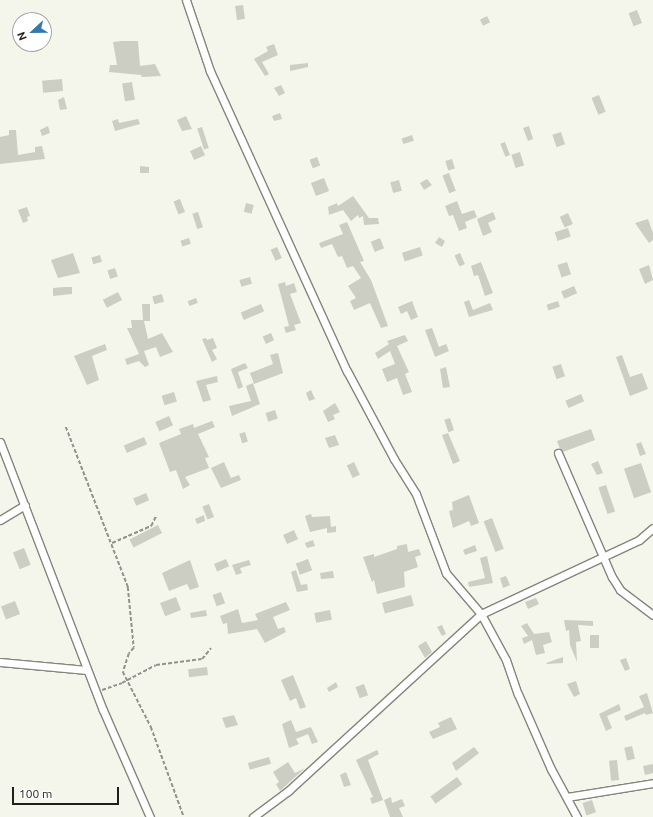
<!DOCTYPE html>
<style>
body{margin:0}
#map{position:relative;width:653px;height:817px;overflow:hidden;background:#f5f6eb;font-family:Ubuntu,sans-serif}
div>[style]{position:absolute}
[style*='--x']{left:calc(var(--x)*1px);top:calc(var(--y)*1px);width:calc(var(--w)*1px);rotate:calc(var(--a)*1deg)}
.building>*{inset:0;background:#cccdc3;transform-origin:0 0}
.path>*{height:1.5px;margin-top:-0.75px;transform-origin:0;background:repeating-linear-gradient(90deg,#91928b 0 4px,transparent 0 6px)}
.roads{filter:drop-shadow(1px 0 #84857b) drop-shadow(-1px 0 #84857b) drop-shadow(0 1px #84857b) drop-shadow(0 -1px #84857b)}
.minor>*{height:7px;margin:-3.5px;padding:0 3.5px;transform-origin:3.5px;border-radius:3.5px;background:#fff}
span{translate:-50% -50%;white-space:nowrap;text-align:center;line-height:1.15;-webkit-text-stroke:3px #fff;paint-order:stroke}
.north{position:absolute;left:12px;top:12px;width:40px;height:40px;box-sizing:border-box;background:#fff;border:1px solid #a5a5a4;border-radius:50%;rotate:248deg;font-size:11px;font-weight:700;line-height:16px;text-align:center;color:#1f1f1c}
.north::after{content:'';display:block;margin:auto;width:14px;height:18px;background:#3379ae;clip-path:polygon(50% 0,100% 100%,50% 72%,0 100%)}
.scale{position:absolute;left:12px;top:787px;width:107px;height:18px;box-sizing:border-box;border:2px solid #1f1f1c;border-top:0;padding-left:5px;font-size:12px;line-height:14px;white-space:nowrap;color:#1f1f1c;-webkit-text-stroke:3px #fff;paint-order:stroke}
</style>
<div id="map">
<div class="building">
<div style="left:243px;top:5px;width:14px;height:8px;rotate:82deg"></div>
<div style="left:637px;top:10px;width:14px;height:9px;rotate:69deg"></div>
<div style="left:487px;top:16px;width:7px;height:8px;rotate:63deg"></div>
<div style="clip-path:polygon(122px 41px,138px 41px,140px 66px,155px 64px,161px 76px,142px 77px,141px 75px,109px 72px,110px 65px,117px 65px,113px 42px)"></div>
<div style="clip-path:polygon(274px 44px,278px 55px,262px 62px,269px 74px,265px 76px,254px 59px,268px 51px,266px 47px)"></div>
<div style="clip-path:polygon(308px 63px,308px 67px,290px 71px,290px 65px)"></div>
<div style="left:62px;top:79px;width:12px;height:20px;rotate:85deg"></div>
<div style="left:132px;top:82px;width:18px;height:10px;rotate:81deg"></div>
<div style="clip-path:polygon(281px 85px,285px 93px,279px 96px,274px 88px)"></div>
<div style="left:599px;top:95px;width:18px;height:8px;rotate:68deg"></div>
<div style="clip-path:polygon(64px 97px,67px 109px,60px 110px,58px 100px)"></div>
<div style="clip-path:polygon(280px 113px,282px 119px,274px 121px,272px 116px)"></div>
<div style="clip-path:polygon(186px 116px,192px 129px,182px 131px,177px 120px)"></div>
<div style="clip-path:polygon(118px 119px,119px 123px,138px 119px,140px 124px,115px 131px,112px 121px)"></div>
<div style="clip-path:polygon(48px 126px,50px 133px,42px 136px,40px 130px)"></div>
<div style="clip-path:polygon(529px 126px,533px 139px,528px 141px,523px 128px)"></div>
<div style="left:202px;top:127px;width:22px;height:5px;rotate:72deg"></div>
<div style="clip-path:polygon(9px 130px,16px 130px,18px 155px,35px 152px,35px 147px,42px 146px,45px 159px,0 164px,0 137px,9px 135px)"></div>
<div style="left:561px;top:132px;width:13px;height:9px;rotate:72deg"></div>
<div style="left:412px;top:135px;width:6px;height:11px;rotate:72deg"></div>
<div style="left:505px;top:142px;width:14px;height:5px;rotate:69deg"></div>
<div style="left:201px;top:146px;width:10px;height:12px;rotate:66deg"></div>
<div style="left:520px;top:152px;width:14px;height:9px;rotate:73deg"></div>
<div style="left:317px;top:157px;width:9px;height:8px;rotate:69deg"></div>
<div style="left:452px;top:159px;width:10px;height:7px;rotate:73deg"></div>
<div style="clip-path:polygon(140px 166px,149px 167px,149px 173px,140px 173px)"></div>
<div style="left:449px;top:173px;width:19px;height:7px;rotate:69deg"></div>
<div style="left:324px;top:178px;width:14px;height:14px;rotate:69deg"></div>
<div style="clip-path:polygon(427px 179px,432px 185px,424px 190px,420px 183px)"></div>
<div style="left:399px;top:180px;width:11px;height:9px;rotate:75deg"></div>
<div style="clip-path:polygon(353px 196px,369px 218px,378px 218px,379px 224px,364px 225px,363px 216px,359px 218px,358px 215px,351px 221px,343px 210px,329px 215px,328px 207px,337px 203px,338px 206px)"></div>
<div style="left:180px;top:199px;width:14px;height:7px;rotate:69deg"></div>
<div style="clip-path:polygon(457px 201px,462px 214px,474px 210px,477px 217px,465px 222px,467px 228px,459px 231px,453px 215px,449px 216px,445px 206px)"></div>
<div style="left:246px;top:203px;width:8px;height:9px;rotate:14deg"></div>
<div style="clip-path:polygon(27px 207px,30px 216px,27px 217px,28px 221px,23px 223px,18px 210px)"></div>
<div style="left:198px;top:212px;width:16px;height:6px;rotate:72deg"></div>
<div style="clip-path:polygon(493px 212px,496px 219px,488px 223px,492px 232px,483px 236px,477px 219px)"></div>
<div style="left:568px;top:213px;width:12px;height:9px;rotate:66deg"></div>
<div style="clip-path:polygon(648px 219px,653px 233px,653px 240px,649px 243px,635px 223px)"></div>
<div style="clip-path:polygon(347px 222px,364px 261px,360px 262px,371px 280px,388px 326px,381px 328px,370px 303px,354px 310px,350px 301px,356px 298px,348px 286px,361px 278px,353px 266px,347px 268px,342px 256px,338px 257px,332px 244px,321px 248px,319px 243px,343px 234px,339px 225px)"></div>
<div style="left:568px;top:228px;width:9px;height:14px;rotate:72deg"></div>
<div style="clip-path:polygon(439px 237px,445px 241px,442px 247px,435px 243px)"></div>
<div style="left:189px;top:238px;width:6px;height:9px;rotate:72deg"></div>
<div style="left:380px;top:238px;width:11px;height:10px;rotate:68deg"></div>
<div style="left:277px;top:247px;width:12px;height:7px;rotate:66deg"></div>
<div style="left:420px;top:247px;width:9px;height:19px;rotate:72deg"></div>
<div style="clip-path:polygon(73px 253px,80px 273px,58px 278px,51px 260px)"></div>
<div style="left:460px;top:253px;width:12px;height:6px;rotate:66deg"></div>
<div style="left:100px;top:255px;width:7px;height:9px;rotate:74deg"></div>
<div style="clip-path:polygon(481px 262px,493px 293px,485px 296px,478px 275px,474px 276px,471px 266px)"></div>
<div style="left:567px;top:262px;width:13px;height:10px;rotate:72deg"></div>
<div style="clip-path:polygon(649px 265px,653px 280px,645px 284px,639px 269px)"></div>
<div style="left:115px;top:268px;width:9px;height:8px;rotate:72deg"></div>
<div style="left:250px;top:277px;width:7px;height:11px;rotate:74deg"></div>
<div style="clip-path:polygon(285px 282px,286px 286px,294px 283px,297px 292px,290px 294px,301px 323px,294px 325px,296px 330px,286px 333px,284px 327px,289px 326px,278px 284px)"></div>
<div style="left:574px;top:286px;width:8px;height:14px;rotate:67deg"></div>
<div style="clip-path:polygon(64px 287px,72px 287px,72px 294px,53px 296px,53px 288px)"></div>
<div style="left:118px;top:292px;width:9px;height:17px;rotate:63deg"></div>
<div style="left:162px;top:294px;width:8px;height:10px;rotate:76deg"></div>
<div style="left:196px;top:298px;width:5px;height:9px;rotate:68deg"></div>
<div style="clip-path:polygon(469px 300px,473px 310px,490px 303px,493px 310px,469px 317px,464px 302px)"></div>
<div style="clip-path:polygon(412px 301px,418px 317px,411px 320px,407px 311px,401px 314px,398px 307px)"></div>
<div style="left:558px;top:301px;width:6px;height:12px;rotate:72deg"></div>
<div style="clip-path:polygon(142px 304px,150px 304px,150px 321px,144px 321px,148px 339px,162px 333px,173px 352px,160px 357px,156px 347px,144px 351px,149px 365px,145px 367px,139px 361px,127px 365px,125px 359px,139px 354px,127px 328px,132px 328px,131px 320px,143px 320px)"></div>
<div style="left:261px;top:304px;width:8px;height:22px;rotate:67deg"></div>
<div style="clip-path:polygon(432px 328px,439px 347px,446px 344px,449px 351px,435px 357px,425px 330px)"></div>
<div style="left:271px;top:333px;width:8px;height:9px;rotate:67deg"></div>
<div style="clip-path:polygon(405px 335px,408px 341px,397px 346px,409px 372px,405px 374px,412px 392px,403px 395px,397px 378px,387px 382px,382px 369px,395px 364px,390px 351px,378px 359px,375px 353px,389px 344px,387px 341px)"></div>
<div style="clip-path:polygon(206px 338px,207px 340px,213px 338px,217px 348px,212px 350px,217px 359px,212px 362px,202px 339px)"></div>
<div style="clip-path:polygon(105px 344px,107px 350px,92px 356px,99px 380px,87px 385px,74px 356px)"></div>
<div style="clip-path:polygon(278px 353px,283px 373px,254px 384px,250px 373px,273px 364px,270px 355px)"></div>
<div style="clip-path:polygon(622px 355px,630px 377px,642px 373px,648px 389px,630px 396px,616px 357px)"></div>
<div style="clip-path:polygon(245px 363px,248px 368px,238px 372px,243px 387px,238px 389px,231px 369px)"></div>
<div style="left:561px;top:364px;width:13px;height:9px;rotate:72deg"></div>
<div style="clip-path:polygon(446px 367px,450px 387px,443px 388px,440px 369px)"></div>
<div style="clip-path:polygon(217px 376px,218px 382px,206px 385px,211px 400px,203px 402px,196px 381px)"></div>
<div style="clip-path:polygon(253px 383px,260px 404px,232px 416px,229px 406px,251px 401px,246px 386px)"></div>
<div style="clip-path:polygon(311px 390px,315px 399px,309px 401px,306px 393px)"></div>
<div style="left:174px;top:392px;width:10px;height:13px;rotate:73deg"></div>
<div style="left:581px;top:394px;width:8px;height:17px;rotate:67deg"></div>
<div style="clip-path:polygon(335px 403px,340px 412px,333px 415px,335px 419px,328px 422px,323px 411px)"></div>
<div style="left:275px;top:410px;width:9px;height:10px;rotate:72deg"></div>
<div style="left:169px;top:416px;width:10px;height:15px;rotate:66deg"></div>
<div style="left:450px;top:418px;width:13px;height:6px;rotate:72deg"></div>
<div style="clip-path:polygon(212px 421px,215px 427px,198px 434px,209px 457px,205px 458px,209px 468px,185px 477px,190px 485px,183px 489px,176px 470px,170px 472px,159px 443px,181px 434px,179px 429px,193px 424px,194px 428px)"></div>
<div style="clip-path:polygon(591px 429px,595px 440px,563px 452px,560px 449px,557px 441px)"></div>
<div style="left:245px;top:432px;width:10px;height:6px;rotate:73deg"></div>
<div style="clip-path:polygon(448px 433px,460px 461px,453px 464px,442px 435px)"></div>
<div style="clip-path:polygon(335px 435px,339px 445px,329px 448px,325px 438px)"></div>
<div style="left:144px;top:437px;width:8px;height:22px;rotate:67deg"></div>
<div style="clip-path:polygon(641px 442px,646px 454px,640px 456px,636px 444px)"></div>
<div style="clip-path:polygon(598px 461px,603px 473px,597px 475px,591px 464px)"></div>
<div style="clip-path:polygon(224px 462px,231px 478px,239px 475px,241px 480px,221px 488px,211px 468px)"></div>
<div style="left:354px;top:462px;width:14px;height:8px;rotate:65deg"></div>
<div style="left:641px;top:463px;width:31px;height:18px;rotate:71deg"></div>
<div style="left:606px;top:485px;width:28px;height:8px;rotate:71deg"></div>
<div style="left:146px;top:493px;width:8px;height:14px;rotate:67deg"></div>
<div style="clip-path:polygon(469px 495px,479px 523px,471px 526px,469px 521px,453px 528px,449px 511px,453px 510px,452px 502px)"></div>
<div style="left:209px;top:504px;width:14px;height:7px;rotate:69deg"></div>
<div style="clip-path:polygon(311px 514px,312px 517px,330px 516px,331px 527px,336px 526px,336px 532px,327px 533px,327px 528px,310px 532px,305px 516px)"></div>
<div style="clip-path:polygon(204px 515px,205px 521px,197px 524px,195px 519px)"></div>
<div style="left:492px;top:518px;width:33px;height:9px;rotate:69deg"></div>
<div style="left:158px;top:525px;width:9px;height:32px;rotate:63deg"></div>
<div style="left:294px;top:530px;width:10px;height:12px;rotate:66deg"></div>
<div style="clip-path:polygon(313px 540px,315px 546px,307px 548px,305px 543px)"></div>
<div style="clip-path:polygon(407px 544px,408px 552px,419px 549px,421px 555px,415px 557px,418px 567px,404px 572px,405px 587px,377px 594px,374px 580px,372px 582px,363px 557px,374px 554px,374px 557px,397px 549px,397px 546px)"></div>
<div style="clip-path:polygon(475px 545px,477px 551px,465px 555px,463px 550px)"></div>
<div style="left:24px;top:548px;width:18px;height:12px;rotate:68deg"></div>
<div style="clip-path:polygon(487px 556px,493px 583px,469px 587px,468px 582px,485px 578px,480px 558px)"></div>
<div style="left:226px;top:559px;width:8px;height:13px;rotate:67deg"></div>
<div style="left:308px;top:559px;width:12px;height:13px;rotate:70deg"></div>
<div style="clip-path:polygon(190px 560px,199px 587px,190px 590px,187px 584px,169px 591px,162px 573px)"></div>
<div style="clip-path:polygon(249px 560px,251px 565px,240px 568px,242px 573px,236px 575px,232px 565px)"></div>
<div style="clip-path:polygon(296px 570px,301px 585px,307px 584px,308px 590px,297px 592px,291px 572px)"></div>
<div style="clip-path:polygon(333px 571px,334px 578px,321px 579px,320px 573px)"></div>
<div style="clip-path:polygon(506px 576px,510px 585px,503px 588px,500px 578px)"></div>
<div style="left:221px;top:592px;width:12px;height:9px;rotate:70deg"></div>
<div style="left:411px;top:595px;width:11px;height:30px;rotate:75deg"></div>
<div style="left:176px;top:597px;width:14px;height:17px;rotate:69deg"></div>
<div style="clip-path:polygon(536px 598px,539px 604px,528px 609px,525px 602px)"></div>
<div style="left:15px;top:601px;width:14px;height:15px;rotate:69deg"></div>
<div style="clip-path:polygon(286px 602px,290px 610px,273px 617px,278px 629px,284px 627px,286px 632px,265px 643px,257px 629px,228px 634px,227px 623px,223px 624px,220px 616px,238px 609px,242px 623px,258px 620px,255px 614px)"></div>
<div style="clip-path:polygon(206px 610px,207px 616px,191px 618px,190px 613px)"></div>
<div style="left:330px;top:610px;width:10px;height:16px;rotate:79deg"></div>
<div style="clip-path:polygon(564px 620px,593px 621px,593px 626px,578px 625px,581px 641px,576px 642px,577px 662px,570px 645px,569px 630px,566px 631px)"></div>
<div style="clip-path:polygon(527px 623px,534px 634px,549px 632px,552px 642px,543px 645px,545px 653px,536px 655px,532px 640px,524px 644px,522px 638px,528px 636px,521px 626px)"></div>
<div style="clip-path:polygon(442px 625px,446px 634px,442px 636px,437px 627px)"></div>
<div style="left:599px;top:635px;width:13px;height:9px;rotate:90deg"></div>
<div style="clip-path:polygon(426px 641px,432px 652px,425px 658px,418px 646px)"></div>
<div style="clip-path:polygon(563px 657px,563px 663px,547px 664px,546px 663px)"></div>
<div style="clip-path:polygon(626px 658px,630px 669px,625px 671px,620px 660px)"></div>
<div style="left:207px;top:667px;width:8px;height:19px;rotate:83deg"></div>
<div style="clip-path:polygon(293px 675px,306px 707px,300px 709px,296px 698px,290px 701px,281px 680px)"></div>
<div style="clip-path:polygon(576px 681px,580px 694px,574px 697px,567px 684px)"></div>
<div style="clip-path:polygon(336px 682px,338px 687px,329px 692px,327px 688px)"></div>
<div style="left:364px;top:684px;width:12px;height:9px;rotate:70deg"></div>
<div style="clip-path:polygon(647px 693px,653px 713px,646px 715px,645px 713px,626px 721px,624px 716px,644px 707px,639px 696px)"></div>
<div style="clip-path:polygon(619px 704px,621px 710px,607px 716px,612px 728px,606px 731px,599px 714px)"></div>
<div style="clip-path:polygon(234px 715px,238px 725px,226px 728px,222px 718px)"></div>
<div style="clip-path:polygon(451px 717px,457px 729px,433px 739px,429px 732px,440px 727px,438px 723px)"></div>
<div style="clip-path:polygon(291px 720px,296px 732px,311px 727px,318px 742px,312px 744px,308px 734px,296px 739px,299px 744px,289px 748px,282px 724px)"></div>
<div style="left:632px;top:746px;width:13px;height:8px;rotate:77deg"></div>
<div style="clip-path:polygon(474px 747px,479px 753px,456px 771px,452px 763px)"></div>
<div style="clip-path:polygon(377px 750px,379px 754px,368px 760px,383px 800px,372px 804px,370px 798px,373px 797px,356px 760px)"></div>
<div style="left:269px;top:757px;width:7px;height:22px;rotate:74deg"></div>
<div style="left:617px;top:760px;width:20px;height:8px;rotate:84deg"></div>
<div style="clip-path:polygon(288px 762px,295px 773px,305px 768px,280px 791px,276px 784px,279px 782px,273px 772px)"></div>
<div style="clip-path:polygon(653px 764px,653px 773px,645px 775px,643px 766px)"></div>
<div style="clip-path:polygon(346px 772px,351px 785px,344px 787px,340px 775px)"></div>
<div style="left:457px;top:777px;width:9px;height:33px;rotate:54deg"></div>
<div style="clip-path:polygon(391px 797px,392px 803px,402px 799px,405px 806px,399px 808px,403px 817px,390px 817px,384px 800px)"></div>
<div style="left:592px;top:800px;width:13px;height:10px;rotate:72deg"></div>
</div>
<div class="path">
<div style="--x:66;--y:427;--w:172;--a:68.8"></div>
<div style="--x:128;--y:587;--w:61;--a:84.4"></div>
<div style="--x:134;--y:648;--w:8;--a:130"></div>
<div style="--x:129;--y:654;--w:19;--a:108"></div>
<div style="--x:123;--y:672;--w:62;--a:63"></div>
<div style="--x:151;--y:727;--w:96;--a:69.9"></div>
<div style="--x:112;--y:543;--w:43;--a:-23.6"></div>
<div style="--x:151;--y:526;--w:11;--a:-63"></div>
<div style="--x:102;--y:690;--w:21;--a:-19"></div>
<div style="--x:122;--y:683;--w:38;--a:-28"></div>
<div style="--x:156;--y:665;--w:46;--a:-7.4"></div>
<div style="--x:202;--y:659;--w:14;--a:-51"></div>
</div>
<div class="roads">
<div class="minor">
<div style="--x:186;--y:0;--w:75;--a:71.3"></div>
<div style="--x:210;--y:71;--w:330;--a:65.5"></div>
<div style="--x:347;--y:371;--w:100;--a:61.9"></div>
<div style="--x:394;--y:459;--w:41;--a:57.8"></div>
<div style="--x:416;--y:494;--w:85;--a:69.2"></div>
<div style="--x:446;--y:573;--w:54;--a:49.5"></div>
<div style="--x:481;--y:614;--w:52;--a:61.5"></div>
<div style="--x:506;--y:660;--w:36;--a:71"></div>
<div style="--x:518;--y:694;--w:82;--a:66.3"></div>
<div style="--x:551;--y:769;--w:55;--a:61.6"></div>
<div style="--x:0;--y:442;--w:287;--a:69"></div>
<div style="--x:103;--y:710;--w:117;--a:66.3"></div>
<div style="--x:558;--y:453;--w:135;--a:66.5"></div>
<div style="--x:612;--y:577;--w:15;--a:58"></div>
<div style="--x:620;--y:590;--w:41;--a:37.1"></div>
<div style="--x:0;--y:520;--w:29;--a:-31"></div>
<div style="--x:0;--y:662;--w:87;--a:5.3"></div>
<div style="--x:567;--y:797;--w:87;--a:-9.2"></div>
<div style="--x:253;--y:817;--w:44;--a:-36.6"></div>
<div style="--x:288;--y:791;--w:262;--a:-42.5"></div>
<div style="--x:481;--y:614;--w:174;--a:-25.1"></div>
<div style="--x:639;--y:540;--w:18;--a:-41"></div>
</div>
</div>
<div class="north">N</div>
<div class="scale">100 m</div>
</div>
